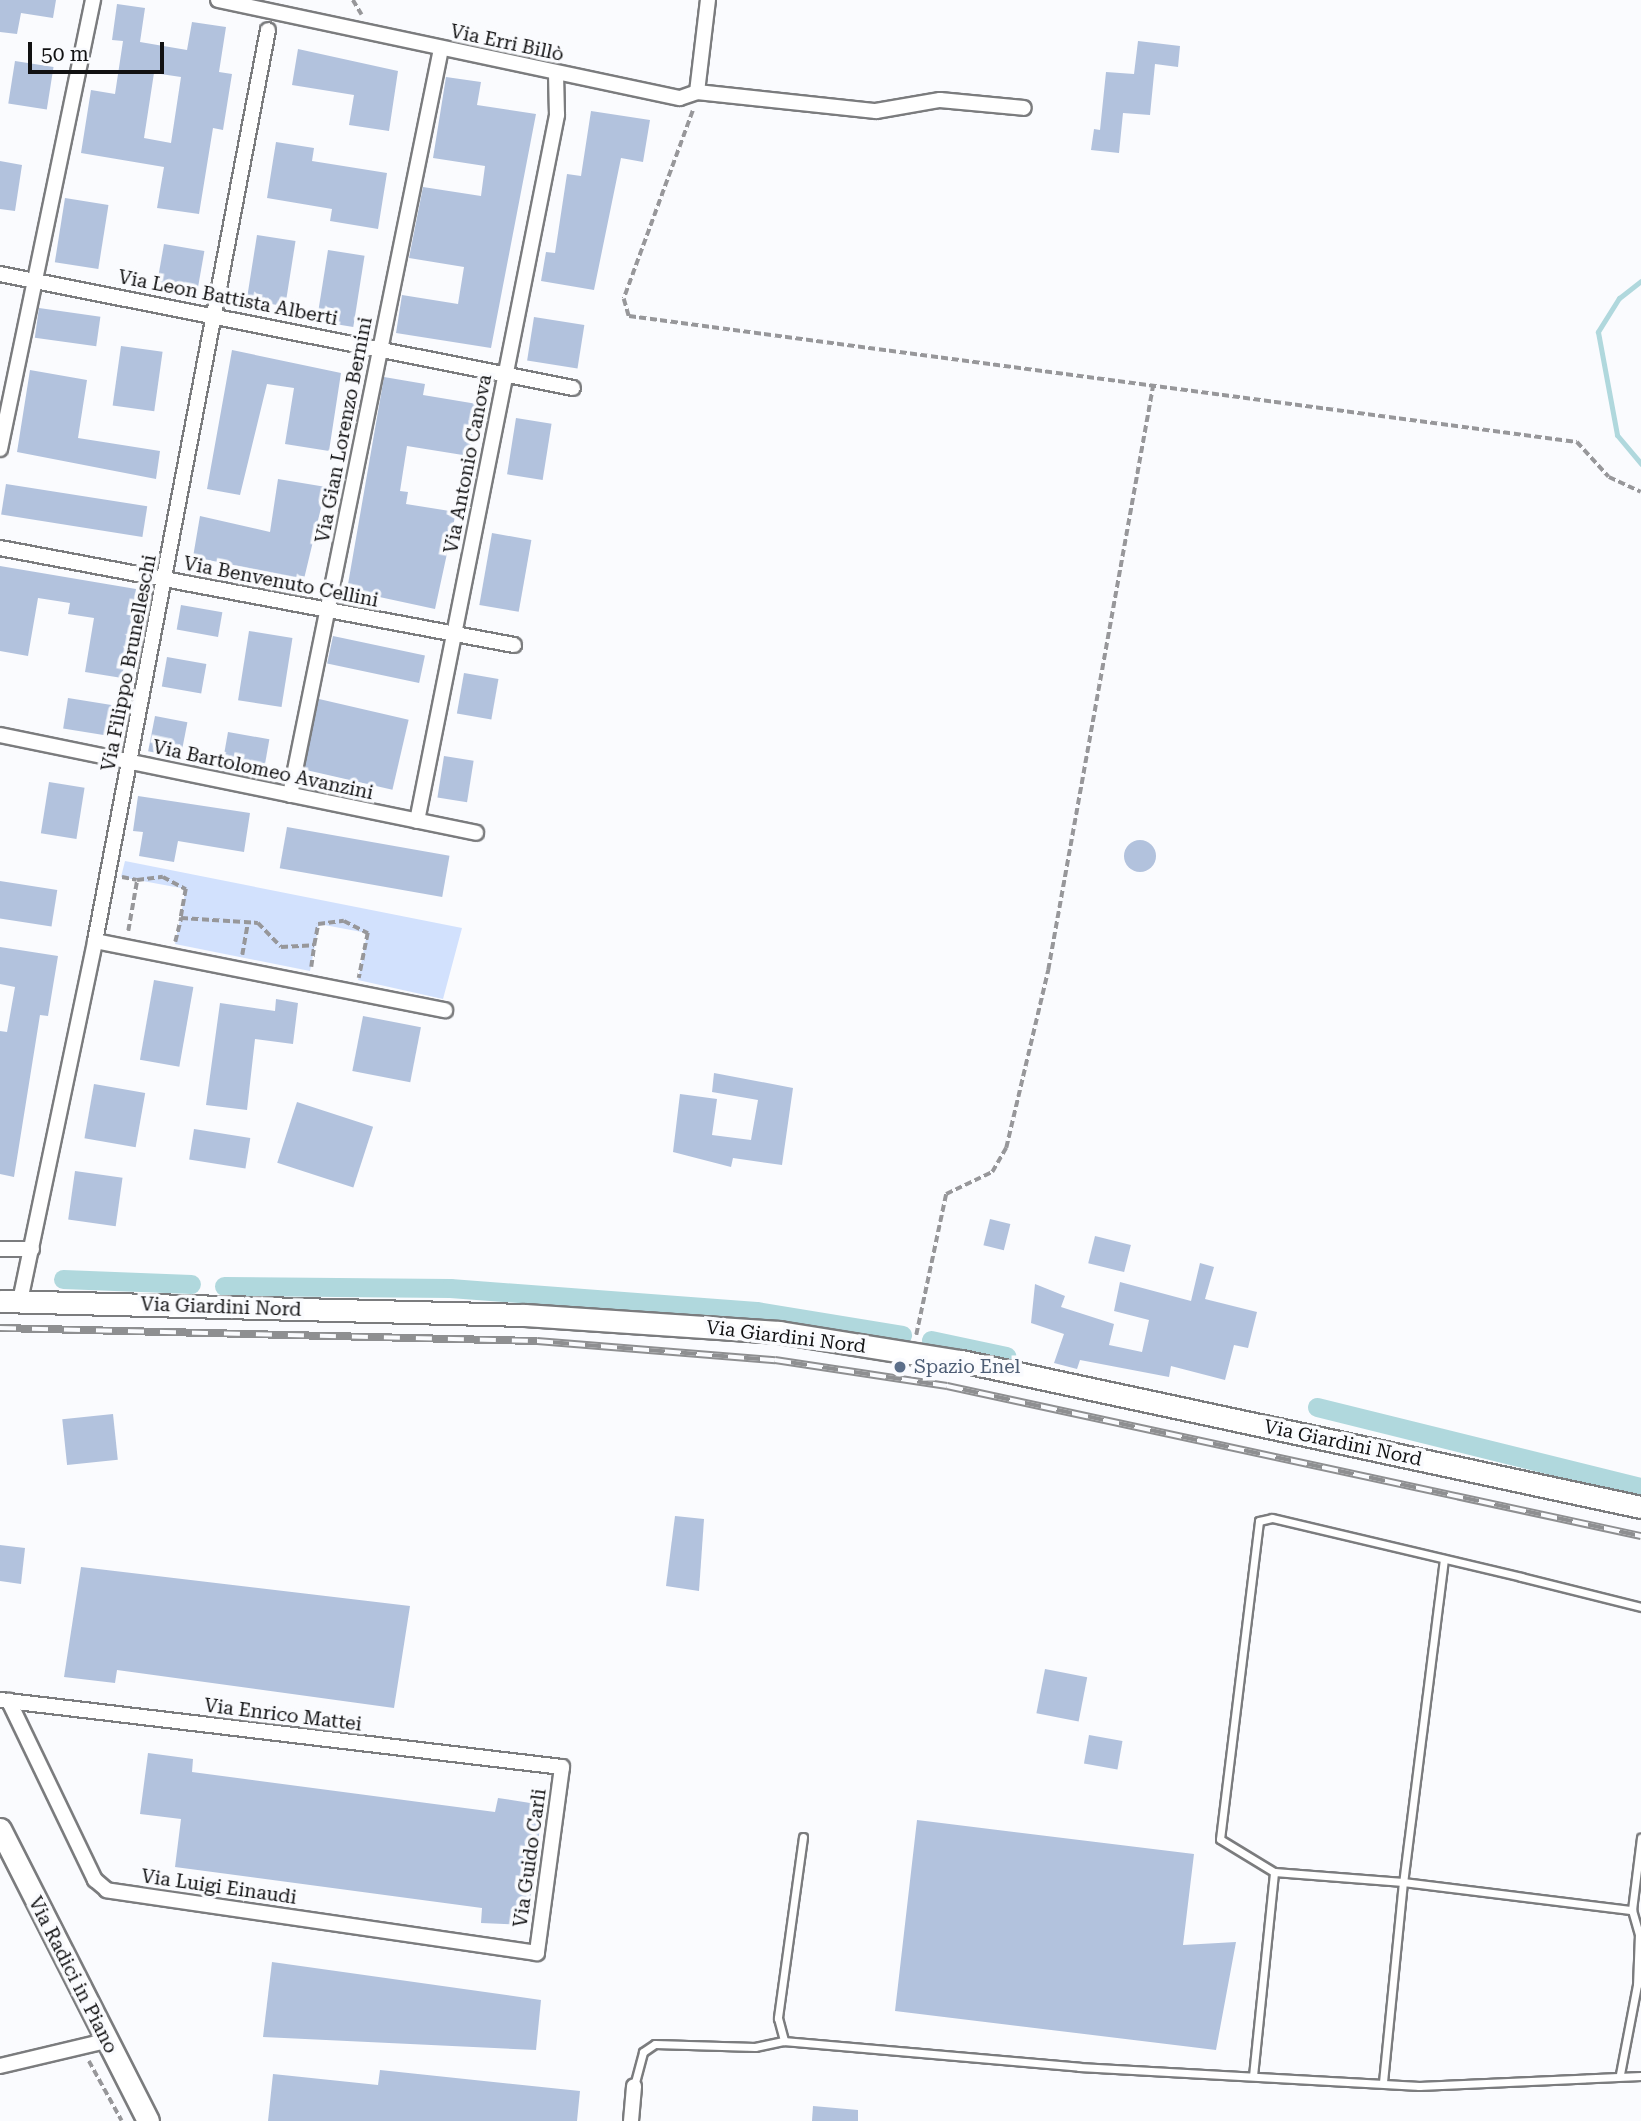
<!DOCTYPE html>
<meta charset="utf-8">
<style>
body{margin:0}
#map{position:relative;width:1641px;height:2121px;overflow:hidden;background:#fafbfe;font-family:"Roboto Serif",serif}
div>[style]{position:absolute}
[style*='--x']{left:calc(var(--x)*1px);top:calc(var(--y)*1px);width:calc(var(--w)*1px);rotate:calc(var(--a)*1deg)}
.green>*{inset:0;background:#d2e1fd}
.stream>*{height:5px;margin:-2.5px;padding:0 2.5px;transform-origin:2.5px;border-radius:2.5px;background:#b0d8dd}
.canal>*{height:19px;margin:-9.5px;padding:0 9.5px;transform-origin:9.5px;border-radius:9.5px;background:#b0d8dd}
.building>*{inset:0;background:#b2c2dd;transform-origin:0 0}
.round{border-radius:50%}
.path>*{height:3.5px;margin-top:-1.75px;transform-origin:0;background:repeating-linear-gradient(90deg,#97979a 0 7px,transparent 0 10.5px)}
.roads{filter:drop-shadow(2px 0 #7b7c7e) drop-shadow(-2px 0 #7b7c7e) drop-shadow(0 2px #7b7c7e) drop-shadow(0 -2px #7b7c7e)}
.lane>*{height:7px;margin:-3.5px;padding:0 3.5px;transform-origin:3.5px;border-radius:3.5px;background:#fff}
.street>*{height:14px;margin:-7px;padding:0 7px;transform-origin:7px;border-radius:7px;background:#fff}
.secondary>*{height:21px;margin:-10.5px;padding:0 10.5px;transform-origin:10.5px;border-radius:10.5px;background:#fff}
.rail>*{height:8px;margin-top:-4px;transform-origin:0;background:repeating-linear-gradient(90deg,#fafbfe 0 16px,#8e8f91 0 32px);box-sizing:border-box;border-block:2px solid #8e8f91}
.dots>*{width:19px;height:19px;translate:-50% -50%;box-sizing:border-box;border:4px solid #fafbfe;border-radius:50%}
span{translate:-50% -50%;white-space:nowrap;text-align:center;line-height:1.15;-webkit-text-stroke:7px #fafbfe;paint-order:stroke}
.street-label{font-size:19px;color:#111112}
.service-label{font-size:19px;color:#4e5e75}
.left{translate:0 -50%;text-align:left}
.scale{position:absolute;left:28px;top:42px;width:136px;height:32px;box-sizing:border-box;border:4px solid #111112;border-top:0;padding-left:9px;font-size:21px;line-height:24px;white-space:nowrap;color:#111112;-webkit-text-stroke:5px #fafbfe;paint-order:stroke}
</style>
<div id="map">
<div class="green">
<div style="clip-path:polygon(125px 861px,462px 928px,443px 999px,358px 980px,367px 933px,319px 924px,310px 971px,175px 944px,186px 889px,121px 877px)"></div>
</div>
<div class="stream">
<div style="--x:1641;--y:281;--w:28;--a:142"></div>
<div style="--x:1619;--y:298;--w:40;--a:122"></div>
<div style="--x:1598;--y:332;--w:105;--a:79.5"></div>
<div style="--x:1617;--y:435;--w:38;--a:50"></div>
</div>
<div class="canal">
<div style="--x:63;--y:1279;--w:128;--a:2.2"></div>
<div style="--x:224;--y:1286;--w:226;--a:0.5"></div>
<div style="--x:450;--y:1288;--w:307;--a:4.3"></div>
<div style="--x:756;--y:1311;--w:148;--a:9.3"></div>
<div style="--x:931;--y:1340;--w:77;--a:12"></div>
<div style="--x:1317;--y:1407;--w:334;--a:13.9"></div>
</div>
<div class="building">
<div style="clip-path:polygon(0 0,56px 0,53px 18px,21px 13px,17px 34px,0 32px)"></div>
<div style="clip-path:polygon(evenodd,117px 4px,145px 8px,140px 42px,187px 50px,192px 22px,226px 27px,219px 72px,232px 74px,223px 130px,213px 128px,199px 214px,157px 208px,164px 167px,81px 153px,91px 90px,115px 94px,123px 41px,112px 40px,117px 4px,154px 73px,181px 77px,171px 143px,144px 138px,154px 73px)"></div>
<div style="clip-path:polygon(1138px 41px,1180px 46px,1178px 67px,1155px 64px,1150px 115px,1123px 113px,1119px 153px,1091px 150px,1094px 129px,1100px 130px,1106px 72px,1134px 74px)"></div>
<div style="clip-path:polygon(298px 49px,398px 71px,389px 131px,349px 125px,354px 95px,292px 85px)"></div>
<div style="left:15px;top:61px;width:39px;height:43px;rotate:9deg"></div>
<div style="clip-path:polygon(446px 77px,481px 82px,477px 105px,536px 114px,491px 348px,396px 333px,402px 295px,458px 304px,464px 267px,409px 258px,423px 187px,481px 196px,485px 166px,433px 158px)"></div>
<div style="clip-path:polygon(591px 111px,650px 120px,643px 162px,621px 158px,594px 290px,541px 281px,546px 252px,555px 253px,567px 174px,581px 176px)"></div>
<div style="clip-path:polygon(276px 142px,314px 148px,312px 161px,387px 173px,378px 229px,330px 221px,332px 209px,267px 198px)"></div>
<div style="clip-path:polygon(0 161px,22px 165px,15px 211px,0 209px)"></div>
<div style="left:65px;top:198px;width:44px;height:65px;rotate:9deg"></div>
<div style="left:257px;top:235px;width:39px;height:66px;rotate:9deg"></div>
<div style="left:164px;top:244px;width:41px;height:38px;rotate:10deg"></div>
<div style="left:328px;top:250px;width:37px;height:72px;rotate:9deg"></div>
<div style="left:39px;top:308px;width:62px;height:30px;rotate:8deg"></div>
<div style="left:534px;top:317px;width:51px;height:44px;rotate:9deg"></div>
<div style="left:121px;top:346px;width:42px;height:60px;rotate:8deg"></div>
<div style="clip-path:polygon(232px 350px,341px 373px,329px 451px,285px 444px,294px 388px,267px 384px,240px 495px,207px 489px)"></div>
<div style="clip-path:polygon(30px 370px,87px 380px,78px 438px,160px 451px,156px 479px,17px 452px)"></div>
<div style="clip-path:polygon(384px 377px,425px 384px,423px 395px,477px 404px,469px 456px,407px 446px,400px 491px,408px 492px,406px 504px,456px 512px,435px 609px,347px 590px)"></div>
<div style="left:516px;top:418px;width:36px;height:57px;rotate:9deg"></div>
<div style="clip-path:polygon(278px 479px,326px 487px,304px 579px,193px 557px,200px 516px,270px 532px)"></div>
<div style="left:6px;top:484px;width:143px;height:31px;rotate:9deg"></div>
<div style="left:492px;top:533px;width:40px;height:73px;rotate:10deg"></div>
<div style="clip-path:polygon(0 566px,136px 589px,122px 678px,85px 672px,94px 618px,68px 614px,70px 603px,38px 598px,28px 656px,0 651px)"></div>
<div style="left:181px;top:605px;width:42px;height:25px;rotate:10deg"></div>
<div style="left:249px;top:631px;width:44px;height:70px;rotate:9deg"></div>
<div style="left:333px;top:636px;width:94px;height:28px;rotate:12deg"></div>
<div style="left:167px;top:657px;width:40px;height:30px;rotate:10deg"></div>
<div style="left:464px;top:673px;width:35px;height:41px;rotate:10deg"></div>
<div style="left:68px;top:698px;width:44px;height:31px;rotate:9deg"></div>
<div style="left:319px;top:699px;width:92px;height:72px;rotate:13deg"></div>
<div style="left:155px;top:716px;width:33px;height:36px;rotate:11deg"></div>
<div style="left:228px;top:732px;width:42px;height:32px;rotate:10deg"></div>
<div style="left:444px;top:756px;width:30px;height:42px;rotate:9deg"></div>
<div style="left:49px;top:782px;width:36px;height:52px;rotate:9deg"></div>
<div style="clip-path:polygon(138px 796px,250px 813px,244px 852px,178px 841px,174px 862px,139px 856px,143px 832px,133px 831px)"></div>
<div style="left:287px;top:827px;width:165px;height:42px;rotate:10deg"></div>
<div class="round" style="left:1124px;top:840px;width:32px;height:32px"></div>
<div style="left:0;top:881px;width:58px;height:37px;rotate:9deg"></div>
<div style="clip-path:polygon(0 947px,58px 956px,48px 1016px,40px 1015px,14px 1177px,0 1174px,0 1031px,7px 1032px,15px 987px,0 984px)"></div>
<div style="left:154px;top:980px;width:40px;height:81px;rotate:10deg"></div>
<div style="clip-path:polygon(276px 999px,298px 1003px,293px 1044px,255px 1039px,247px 1110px,206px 1105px,220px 1003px,275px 1011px)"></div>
<div style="left:363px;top:1016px;width:59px;height:56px;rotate:11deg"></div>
<div style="clip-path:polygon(714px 1073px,793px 1088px,782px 1165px,733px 1158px,731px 1167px,673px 1152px,680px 1094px,717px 1099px,712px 1135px,751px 1140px,758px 1100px,712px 1092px)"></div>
<div style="left:94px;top:1084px;width:52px;height:55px;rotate:10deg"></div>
<div style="left:297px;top:1102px;width:80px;height:64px;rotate:18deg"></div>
<div style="left:194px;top:1129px;width:57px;height:31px;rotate:9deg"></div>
<div style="left:75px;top:1171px;width:48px;height:49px;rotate:8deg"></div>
<div style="left:990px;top:1219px;width:21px;height:27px;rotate:14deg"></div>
<div style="left:1095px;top:1236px;width:37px;height:28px;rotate:14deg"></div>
<div style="clip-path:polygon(1200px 1263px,1214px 1267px,1205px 1299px,1257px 1312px,1248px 1348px,1234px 1345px,1225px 1380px,1171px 1366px,1169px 1377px,1080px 1360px,1077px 1369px,1054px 1363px,1064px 1334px,1031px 1323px,1035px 1284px,1065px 1296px,1061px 1307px,1114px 1324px,1109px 1345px,1142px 1352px,1149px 1320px,1114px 1311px,1120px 1282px,1191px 1301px)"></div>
<div style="left:113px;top:1414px;width:46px;height:51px;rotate:84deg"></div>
<div style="clip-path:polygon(675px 1516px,704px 1519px,699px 1591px,666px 1586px)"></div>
<div style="clip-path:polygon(0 1545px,25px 1548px,21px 1584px,0 1581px)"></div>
<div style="clip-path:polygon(81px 1567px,410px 1606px,394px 1708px,117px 1670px,115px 1683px,64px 1677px)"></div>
<div style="left:1045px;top:1669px;width:43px;height:45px;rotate:11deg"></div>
<div style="left:1089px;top:1735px;width:34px;height:29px;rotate:10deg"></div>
<div style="clip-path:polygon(148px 1753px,193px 1759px,192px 1772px,495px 1812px,498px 1798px,543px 1805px,527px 1925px,481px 1923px,482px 1908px,175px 1867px,181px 1819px,140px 1814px)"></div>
<div style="clip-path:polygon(917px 1820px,1194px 1854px,1183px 1945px,1236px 1942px,1216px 2050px,895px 2011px)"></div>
<div style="clip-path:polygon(272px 1962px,541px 2000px,536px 2050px,263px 2037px)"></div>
<div style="clip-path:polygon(380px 2070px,580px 2091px,577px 2121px,268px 2121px,273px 2074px,378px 2085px)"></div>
<div style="clip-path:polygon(813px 2106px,858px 2110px,858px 2121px,812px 2121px)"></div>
</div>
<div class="path">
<div style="--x:353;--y:0;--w:17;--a:59"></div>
<div style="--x:693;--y:111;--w:200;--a:110.2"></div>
<div style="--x:624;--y:299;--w:18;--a:74"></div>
<div style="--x:629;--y:316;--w:956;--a:7.57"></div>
<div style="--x:1577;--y:442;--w:47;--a:47.6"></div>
<div style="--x:1609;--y:477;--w:35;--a:25"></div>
<div style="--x:122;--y:877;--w:15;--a:11"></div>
<div style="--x:128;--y:931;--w:52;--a:-80"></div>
<div style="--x:137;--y:880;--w:26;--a:-7"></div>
<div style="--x:163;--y:877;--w:26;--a:28"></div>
<div style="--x:186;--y:889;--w:29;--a:100"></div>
<div style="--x:175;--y:942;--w:25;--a:-76"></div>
<div style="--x:181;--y:918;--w:77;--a:3.7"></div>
<div style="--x:258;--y:923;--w:33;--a:46"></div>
<div style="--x:281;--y:947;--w:33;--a:-3"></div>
<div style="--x:314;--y:945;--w:21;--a:-79"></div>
<div style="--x:318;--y:924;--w:26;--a:-7"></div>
<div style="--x:344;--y:921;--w:27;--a:27"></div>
<div style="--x:368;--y:933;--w:46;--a:101.3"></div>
<div style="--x:242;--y:955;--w:34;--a:-80"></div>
<div style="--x:311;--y:967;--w:22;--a:-82"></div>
<div style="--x:916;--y:1335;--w:144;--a:-78"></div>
<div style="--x:946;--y:1194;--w:51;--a:-25.6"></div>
<div style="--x:992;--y:1172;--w:28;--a:-60"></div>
<div style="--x:1006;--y:1148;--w:183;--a:-76.7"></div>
<div style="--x:1048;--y:970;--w:594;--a:-79.82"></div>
<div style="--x:89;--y:2061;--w:68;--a:61.2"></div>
</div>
<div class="roads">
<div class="lane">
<div style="--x:1444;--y:1559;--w:326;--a:97.2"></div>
<div style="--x:1403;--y:1882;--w:129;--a:-175.6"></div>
<div style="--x:1274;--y:1872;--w:63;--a:-148.6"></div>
<div style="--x:1220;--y:1839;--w:320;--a:-83"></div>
<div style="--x:1259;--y:1521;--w:13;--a:-13"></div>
<div style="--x:1272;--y:1518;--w:256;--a:13.3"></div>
<div style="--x:1521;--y:1577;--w:124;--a:14"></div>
<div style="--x:803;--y:1837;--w:183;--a:97.9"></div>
<div style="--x:778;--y:2018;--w:24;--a:75"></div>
<div style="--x:784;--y:2041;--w:296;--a:5"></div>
<div style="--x:1079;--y:2067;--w:341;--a:3.2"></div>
<div style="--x:1419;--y:2086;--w:222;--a:-2.6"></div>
<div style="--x:1632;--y:1910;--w:73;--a:-82.9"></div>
<div style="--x:1253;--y:2076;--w:205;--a:-84.1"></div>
<div style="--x:1383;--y:2082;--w:201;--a:-84.3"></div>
<div style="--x:1403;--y:1882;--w:231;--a:7"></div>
<div style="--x:1632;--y:1910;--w:25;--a:74"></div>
<div style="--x:1639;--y:1934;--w:51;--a:92.2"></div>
<div style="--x:1637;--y:1985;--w:91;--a:100.8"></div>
<div style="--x:634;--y:2086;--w:35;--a:-75"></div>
<div style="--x:643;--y:2052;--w:14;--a:-34"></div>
<div style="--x:655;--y:2044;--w:100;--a:1.7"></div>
<div style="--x:755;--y:2047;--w:30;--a:-12"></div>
</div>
<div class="street">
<div style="--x:218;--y:0;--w:472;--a:12"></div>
<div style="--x:680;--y:98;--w:18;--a:-19"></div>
<div style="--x:697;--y:92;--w:93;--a:-83.2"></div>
<div style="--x:697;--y:92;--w:180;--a:6.1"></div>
<div style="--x:876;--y:111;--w:65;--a:-9.8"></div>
<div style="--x:940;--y:100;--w:84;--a:5.4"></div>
<div style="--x:0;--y:274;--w:584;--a:11.25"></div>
<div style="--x:0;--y:449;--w:459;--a:-78.3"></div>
<div style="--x:0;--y:548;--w:523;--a:10.69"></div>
<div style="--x:0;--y:735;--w:486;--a:11.6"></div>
<div style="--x:290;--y:795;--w:761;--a:-78.56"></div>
<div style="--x:417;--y:821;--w:720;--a:-78.78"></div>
<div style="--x:557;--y:115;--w:42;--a:-91.4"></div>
<div style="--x:95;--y:941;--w:357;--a:11.2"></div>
<div style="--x:0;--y:1249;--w:32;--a:0"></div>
<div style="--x:20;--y:1301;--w:368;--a:-78.2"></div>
<div style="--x:95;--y:941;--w:927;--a:-79.25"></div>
<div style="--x:0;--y:1700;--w:566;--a:6.8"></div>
<div style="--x:562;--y:1767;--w:188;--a:97.7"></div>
<div style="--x:537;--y:1953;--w:435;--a:-171.7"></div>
<div style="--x:107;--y:1890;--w:16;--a:-140"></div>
<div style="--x:95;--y:1880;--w:199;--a:-115.7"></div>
<div style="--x:0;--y:2066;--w:109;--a:-13.3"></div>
<div style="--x:631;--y:2121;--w:35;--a:-85"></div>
</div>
<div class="secondary">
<div style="--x:0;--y:1301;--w:524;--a:1.53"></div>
<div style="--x:524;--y:1315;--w:256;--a:3.8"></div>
<div style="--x:779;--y:1332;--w:184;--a:9.1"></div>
<div style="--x:961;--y:1361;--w:695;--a:12.12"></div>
<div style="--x:0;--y:1829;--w:327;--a:63.1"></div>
</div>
</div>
<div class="rail">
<div style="--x:0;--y:1328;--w:537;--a:1.39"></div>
<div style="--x:537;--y:1341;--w:239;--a:4.6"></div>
<div style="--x:775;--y:1360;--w:174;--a:8.6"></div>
<div style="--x:947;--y:1386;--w:710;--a:12.2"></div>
</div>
<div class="dots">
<div style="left:900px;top:1367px;background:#5c6f8a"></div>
</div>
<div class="street-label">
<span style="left:507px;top:43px;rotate:12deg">Via Erri Billò</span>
<span style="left:228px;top:298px;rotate:11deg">Via Leon Battista Alberti</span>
<span style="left:344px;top:430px;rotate:-79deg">Via Gian Lorenzo Bernini</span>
<span style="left:468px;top:464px;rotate:-79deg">Via Antonio Canova</span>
<span style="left:281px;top:582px;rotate:11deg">Via Benvenuto Cellini</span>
<span style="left:129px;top:663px;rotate:-79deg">Via Filippo Brunelleschi</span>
<span style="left:263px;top:770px;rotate:12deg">Via Bartolomeo Avanzini</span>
<span style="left:221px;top:1307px;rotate:2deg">Via Giardini Nord</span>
<span style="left:786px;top:1337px;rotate:7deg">Via Giardini Nord</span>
<span style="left:1343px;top:1443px;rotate:12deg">Via Giardini Nord</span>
<span style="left:283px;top:1715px;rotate:7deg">Via Enrico Mattei</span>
<span style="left:530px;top:1858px;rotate:-82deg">Via Guido Carli</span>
<span style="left:219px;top:1887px;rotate:8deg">Via Luigi Einaudi</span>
<span style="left:73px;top:1975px;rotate:63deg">Via Radici in Piano</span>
</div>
<div class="service-label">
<span class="left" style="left:914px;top:1367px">Spazio Enel</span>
</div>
<div class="scale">50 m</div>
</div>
